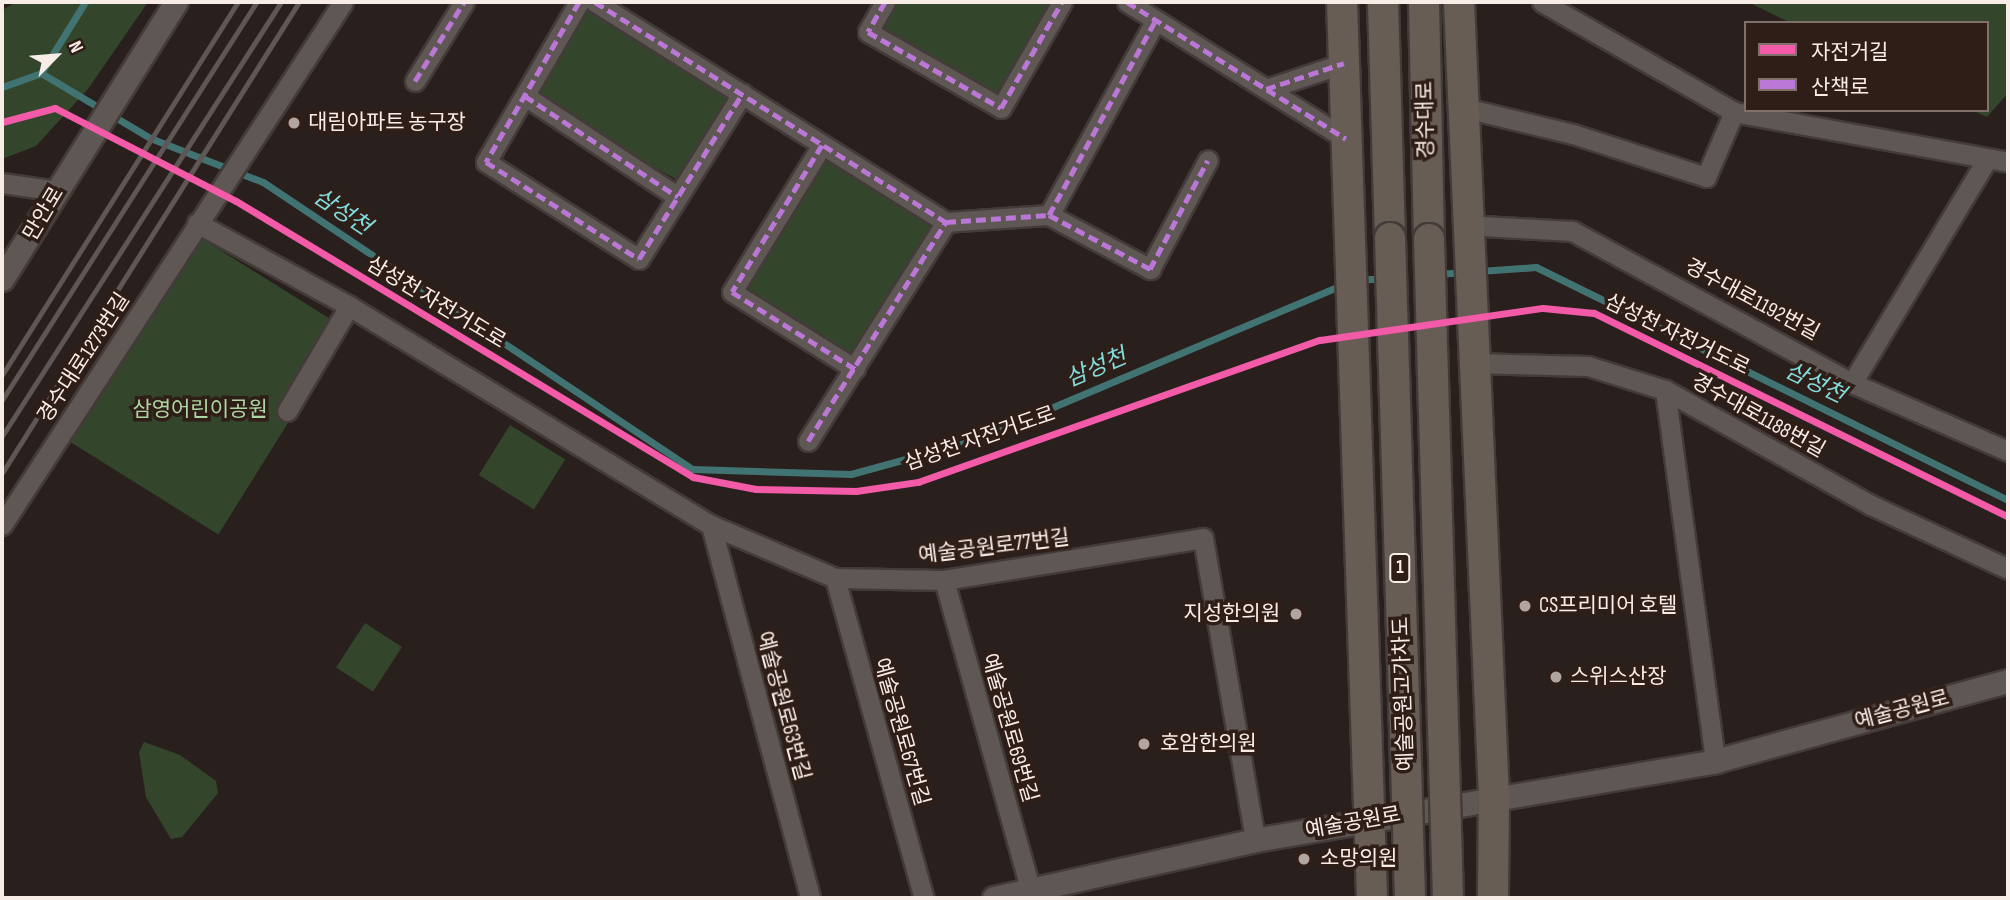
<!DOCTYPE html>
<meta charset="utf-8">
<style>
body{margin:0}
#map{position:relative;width:2010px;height:900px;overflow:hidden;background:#29201d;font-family:"Sofia Sans Condensed","Noto Sans KR",sans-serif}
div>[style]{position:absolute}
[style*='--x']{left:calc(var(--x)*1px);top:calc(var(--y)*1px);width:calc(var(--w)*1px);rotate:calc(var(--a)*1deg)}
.green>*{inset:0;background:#33462c;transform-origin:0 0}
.stream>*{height:7px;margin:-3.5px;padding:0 3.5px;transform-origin:3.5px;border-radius:3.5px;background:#427373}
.roads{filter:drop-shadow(2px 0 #433b39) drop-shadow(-2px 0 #433b39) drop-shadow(0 2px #433b39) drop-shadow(0 -2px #433b39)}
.minor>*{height:19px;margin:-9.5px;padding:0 9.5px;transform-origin:9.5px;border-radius:9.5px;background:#5f5754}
.tertiary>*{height:23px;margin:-11.5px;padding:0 11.5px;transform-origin:11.5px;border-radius:11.5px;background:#5f5754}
.primary>*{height:30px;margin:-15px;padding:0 15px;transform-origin:15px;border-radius:15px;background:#675d55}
.rail>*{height:5px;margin:-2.5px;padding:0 2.5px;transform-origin:2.5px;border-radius:2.5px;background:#5f5755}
.bridges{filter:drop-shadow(2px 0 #433b39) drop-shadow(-2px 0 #433b39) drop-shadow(0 2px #433b39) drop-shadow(0 -2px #433b39)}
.primary-bridge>*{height:30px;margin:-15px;padding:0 15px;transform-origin:15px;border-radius:15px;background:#675d55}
.quiet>*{height:5px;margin-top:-2.5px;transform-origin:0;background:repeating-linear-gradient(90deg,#ba77d6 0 10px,transparent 0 15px)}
.cycleway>*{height:7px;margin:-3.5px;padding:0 3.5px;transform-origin:3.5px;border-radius:3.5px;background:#f35aa7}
.dots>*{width:19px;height:19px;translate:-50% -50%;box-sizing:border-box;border:4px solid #2f1e17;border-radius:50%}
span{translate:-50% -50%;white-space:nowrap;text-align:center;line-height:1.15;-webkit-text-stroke:7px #2f1e17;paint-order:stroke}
.shield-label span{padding:2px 5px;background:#2f1e17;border:2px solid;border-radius:5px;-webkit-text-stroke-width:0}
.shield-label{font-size:19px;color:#f8ece7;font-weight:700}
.street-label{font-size:21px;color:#f8ece7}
.poi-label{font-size:21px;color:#f8ece7}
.left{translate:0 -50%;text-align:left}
.right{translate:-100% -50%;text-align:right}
.park-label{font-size:21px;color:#acd7a1}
.water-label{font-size:23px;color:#81dcdd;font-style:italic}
.frame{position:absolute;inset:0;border:4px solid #f8ece7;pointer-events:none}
.legend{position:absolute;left:1744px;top:21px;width:245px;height:91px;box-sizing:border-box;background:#2f1e17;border:2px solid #7f706a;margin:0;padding:9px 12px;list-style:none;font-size:21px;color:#f8ece7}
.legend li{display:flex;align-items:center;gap:14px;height:35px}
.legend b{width:35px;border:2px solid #7f706a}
.north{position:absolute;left:21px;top:21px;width:70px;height:70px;-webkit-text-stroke:5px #2f1e17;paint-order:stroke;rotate:65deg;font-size:19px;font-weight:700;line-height:28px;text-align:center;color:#f8ece7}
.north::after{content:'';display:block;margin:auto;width:24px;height:32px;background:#f8ece7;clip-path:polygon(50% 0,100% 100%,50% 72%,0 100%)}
</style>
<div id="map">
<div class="green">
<div style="clip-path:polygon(17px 2px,148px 2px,88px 89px,36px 146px,2px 159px,2px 10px)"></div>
<div style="left:579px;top:2px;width:187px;height:108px;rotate:29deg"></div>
<div style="clip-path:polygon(885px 2px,1062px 2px,1001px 108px,868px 32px)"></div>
<div style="clip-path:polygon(1748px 2px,2008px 2px,2008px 93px,1987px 117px,1972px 110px,1987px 110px,1987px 23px,1791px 23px)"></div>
<div style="left:822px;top:145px;width:146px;height:172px;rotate:32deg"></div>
<div style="left:199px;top:237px;width:174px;height:242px;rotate:32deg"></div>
<div style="left:510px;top:425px;width:65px;height:59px;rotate:32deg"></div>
<div style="left:365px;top:623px;width:44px;height:53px;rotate:33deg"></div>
<div style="clip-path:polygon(144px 742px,180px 755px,216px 781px,218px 793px,182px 837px,171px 839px,146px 797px,139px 752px)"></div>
</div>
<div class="stream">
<div style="--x:41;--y:73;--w:84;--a:-58.2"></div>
<div style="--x:2;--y:87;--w:41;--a:-19.7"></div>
<div style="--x:41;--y:73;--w:127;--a:30.8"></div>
<div style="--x:150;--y:138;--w:121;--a:21.3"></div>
<div style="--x:263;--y:182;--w:516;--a:33.78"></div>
<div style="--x:692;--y:469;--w:159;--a:1.8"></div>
<div style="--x:851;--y:474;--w:129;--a:-15.3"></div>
<div style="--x:975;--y:440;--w:402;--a:-22.9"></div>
<div style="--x:1479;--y:271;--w:57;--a:-4"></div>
<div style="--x:1536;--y:267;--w:526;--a:26.27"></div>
<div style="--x:1437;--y:274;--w:27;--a:-4"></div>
<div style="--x:1357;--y:280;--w:26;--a:-4"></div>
</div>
<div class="roads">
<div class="minor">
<div style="--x:579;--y:2;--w:185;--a:120.2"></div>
<div style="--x:486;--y:162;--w:181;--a:32.4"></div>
<div style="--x:639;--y:259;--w:195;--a:-58"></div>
<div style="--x:595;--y:2;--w:414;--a:32.1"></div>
<div style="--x:885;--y:2;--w:34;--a:120"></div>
<div style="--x:868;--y:32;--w:153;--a:29.7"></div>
<div style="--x:1001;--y:108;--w:122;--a:-60.1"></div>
<div style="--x:1127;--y:2;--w:258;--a:32"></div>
<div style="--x:1542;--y:2;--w:221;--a:29.8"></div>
<div style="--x:1734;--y:112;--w:279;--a:10.3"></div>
<div style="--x:415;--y:81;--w:93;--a:-58.2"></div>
<div style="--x:1266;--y:89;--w:82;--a:-18.4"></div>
<div style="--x:525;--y:96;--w:183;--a:33.4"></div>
<div style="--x:1461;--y:107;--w:115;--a:13.6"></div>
<div style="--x:1573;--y:134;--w:140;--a:17.9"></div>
<div style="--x:1706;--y:177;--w:71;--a:-66.7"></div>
<div style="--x:822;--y:145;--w:172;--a:121.5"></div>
<div style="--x:732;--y:292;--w:145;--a:32"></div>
<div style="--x:2;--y:183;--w:57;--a:8.1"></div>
<div style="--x:1049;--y:215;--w:115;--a:28.1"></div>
<div style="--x:1150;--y:269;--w:123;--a:-62"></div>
<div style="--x:197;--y:223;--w:173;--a:28.6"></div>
<div style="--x:349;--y:306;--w:423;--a:31.2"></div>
<div style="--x:711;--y:525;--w:135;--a:23.1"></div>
<div style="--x:835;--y:578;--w:109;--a:1.1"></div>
<div style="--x:944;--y:580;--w:262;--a:-9.2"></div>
<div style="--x:1203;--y:538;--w:306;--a:80.2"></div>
<div style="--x:1465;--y:225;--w:107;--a:3.2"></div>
<div style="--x:1572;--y:231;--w:319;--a:28.5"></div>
<div style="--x:1852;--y:383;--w:170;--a:23.6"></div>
<div style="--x:1470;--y:363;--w:118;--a:1.5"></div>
<div style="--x:1588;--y:366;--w:81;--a:17.3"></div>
<div style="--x:1665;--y:390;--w:236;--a:29.2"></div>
<div style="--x:1871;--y:505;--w:151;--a:25"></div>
<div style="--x:1852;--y:383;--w:262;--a:-58.9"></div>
<div style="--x:1665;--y:390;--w:374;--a:82.3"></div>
<div style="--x:287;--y:411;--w:122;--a:-59.4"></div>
<div style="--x:808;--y:441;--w:259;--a:-57.8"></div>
<div style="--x:946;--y:222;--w:103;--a:-3.9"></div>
<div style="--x:1049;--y:215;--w:221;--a:-61.3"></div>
<div style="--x:2;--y:525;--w:624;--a:-56.9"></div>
<div style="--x:711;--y:525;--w:386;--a:75.1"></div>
<div style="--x:835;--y:578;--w:332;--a:74.5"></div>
<div style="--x:944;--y:580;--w:330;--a:74.4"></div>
</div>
<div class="tertiary">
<div style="--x:2;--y:279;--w:327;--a:-57.9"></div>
<div style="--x:994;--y:898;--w:267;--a:-12.5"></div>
<div style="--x:1255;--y:840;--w:467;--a:-9.7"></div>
<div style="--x:1715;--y:761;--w:304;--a:-15.3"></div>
</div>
<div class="primary">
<div style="--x:1342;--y:2;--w:897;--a:88.08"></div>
<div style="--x:1383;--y:2;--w:236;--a:88.3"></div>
<div style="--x:1424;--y:2;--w:237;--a:88.8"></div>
<div style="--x:1459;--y:2;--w:796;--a:87.48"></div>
<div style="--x:1494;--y:797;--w:101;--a:90.6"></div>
</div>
</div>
<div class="rail">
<div style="--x:2;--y:375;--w:441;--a:-57.7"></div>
<div style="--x:2;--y:400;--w:473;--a:-57.4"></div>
<div style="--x:2;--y:436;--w:516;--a:-57.26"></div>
<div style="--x:2;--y:473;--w:557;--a:-57.77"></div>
</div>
<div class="bridges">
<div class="primary-bridge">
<div style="--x:1390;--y:238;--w:660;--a:88.26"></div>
<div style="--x:1429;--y:239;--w:659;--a:88.35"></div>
</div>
</div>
<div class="quiet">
<div style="--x:579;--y:2;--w:185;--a:120.2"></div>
<div style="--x:486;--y:162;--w:181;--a:32.4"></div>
<div style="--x:639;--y:259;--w:195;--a:-58"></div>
<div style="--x:595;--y:2;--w:414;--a:32.1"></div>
<div style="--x:885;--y:2;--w:34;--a:120"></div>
<div style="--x:868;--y:32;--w:153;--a:29.7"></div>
<div style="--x:1001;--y:108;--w:122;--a:-60.1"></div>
<div style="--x:1127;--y:2;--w:258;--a:32"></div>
<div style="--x:415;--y:81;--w:93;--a:-58.2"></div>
<div style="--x:1266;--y:89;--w:82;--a:-18.4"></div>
<div style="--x:525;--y:96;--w:183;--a:33.4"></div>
<div style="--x:822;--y:145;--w:172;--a:121.5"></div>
<div style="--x:732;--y:292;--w:145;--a:32"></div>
<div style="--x:1049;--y:215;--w:115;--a:28.1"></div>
<div style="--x:1150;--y:269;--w:123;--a:-62"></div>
<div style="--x:808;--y:441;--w:259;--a:-57.8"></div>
<div style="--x:946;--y:222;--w:103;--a:-3.9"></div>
<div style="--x:1049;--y:215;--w:221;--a:-61.3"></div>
</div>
<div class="cycleway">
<div style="--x:2;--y:122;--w:55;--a:-14.8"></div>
<div style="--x:55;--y:108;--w:203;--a:27.2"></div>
<div style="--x:236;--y:201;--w:534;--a:31.13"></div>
<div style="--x:693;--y:477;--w:64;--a:10.8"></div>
<div style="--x:756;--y:489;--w:100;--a:1.1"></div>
<div style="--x:856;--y:491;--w:63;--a:-8.3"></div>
<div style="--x:918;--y:482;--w:426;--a:-19.5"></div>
<div style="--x:1320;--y:340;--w:225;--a:-8.2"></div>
<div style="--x:1543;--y:308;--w:51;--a:5.6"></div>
<div style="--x:1594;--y:313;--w:462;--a:26.2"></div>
</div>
<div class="dots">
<div style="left:294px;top:123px;background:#b0a5a0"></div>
<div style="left:1525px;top:606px;background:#b0a5a0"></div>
<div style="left:1296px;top:614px;background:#b0a5a0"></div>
<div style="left:1556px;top:677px;background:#b0a5a0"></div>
<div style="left:1144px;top:744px;background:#b0a5a0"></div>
<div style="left:1304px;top:859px;background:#b0a5a0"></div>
</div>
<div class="shield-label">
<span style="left:1400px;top:568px">1</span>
</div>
<div class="street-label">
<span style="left:1426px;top:120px;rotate:-91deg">경수대로</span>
<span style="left:44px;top:214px;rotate:-59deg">만안로</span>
<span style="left:1752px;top:300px;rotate:28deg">경수대로1192번길</span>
<span style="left:436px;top:303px;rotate:31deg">삼성천 자전거도로</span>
<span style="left:1677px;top:335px;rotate:26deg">삼성천 자전거도로</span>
<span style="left:84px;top:358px;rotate:-57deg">경수대로1273번길</span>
<span style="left:1758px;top:416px;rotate:29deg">경수대로1188번길</span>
<span style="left:980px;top:439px;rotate:-19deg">삼성천 자전거도로</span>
<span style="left:994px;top:547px;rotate:-7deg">예술공원로77번길</span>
<span style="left:1404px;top:694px;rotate:-92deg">예술공원고가차도</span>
<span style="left:783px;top:706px;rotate:75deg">예술공원로63번길</span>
<span style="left:1902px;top:710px;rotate:-15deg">예술공원로</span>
<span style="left:1009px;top:728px;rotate:74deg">예술공원로69번길</span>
<span style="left:901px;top:732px;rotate:74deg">예술공원로67번길</span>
<span style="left:1353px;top:823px;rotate:-10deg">예술공원로</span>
</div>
<div class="poi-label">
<span class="left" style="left:308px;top:123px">대림아파트 농구장</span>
<span class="left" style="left:1539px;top:606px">CS프리미어 호텔</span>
<span class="right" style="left:1280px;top:614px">지성한의원</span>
<span class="left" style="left:1570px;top:677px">스위스산장</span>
<span class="left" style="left:1160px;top:744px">호암한의원</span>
<span class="left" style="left:1320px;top:859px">소망의원</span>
</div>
<div class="park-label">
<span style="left:200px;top:410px">삼영어린이공원</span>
</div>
<div class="water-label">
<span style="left:342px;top:212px;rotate:34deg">삼성천</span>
<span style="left:1096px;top:368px;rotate:-23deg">삼성천</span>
<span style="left:1815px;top:383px;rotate:26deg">삼성천</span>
</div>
<div class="frame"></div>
<ul class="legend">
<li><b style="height:9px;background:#f35aa7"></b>자전거길</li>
<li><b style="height:9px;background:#ba77d6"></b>산책로</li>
</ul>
<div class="north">N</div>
</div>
